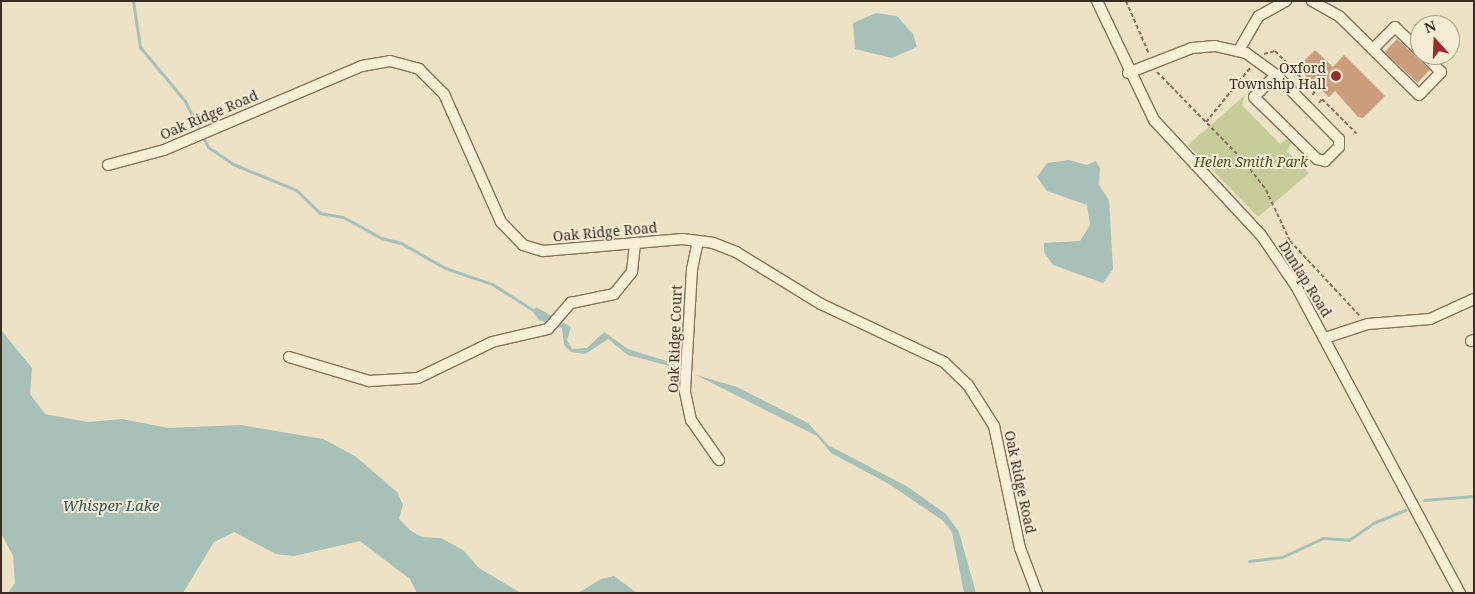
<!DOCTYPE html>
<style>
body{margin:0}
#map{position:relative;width:1475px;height:594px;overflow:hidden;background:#ede1c6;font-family:"Noto Serif",serif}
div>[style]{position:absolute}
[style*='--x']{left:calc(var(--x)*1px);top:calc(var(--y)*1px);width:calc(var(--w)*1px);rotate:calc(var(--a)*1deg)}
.green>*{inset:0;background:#c6cc9a}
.water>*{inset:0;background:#a7c1b9}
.stream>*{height:3px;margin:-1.5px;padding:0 1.5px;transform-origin:1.5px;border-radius:1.5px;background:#a7c1b9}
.building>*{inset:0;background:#cb9d7d;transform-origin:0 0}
.path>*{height:2px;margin-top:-1px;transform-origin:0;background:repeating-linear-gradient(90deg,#88735c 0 4px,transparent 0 6.5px)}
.roads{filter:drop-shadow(1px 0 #88735c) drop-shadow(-1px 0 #88735c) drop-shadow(0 1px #88735c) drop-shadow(0 -1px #88735c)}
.minor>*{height:10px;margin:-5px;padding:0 5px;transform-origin:5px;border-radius:5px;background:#f8efd9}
.dots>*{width:14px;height:14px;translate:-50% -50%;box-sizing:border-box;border:2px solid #f5ecd6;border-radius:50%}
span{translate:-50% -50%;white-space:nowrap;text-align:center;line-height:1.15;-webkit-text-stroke:4px #f5ecd6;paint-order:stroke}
.poi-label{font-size:14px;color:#392c20}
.right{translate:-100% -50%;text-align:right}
.street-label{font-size:14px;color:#392c20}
.park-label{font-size:14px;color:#4a5527;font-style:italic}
.water-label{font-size:15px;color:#2f5855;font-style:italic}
.frame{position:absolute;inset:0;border:2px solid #392c20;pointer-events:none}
.north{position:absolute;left:1410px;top:15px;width:50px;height:50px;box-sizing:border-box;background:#f5ecd6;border:1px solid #aa9f8d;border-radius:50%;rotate:340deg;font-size:14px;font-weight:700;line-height:20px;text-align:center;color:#392c20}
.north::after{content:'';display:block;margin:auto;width:18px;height:22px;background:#962d2f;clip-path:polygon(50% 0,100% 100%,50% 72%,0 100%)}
</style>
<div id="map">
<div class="green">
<div style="clip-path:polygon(1245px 95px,1242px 105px,1280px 144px,1287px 139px,1292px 143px,1287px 151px,1309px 173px,1258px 217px,1188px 145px)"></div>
</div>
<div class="water">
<div style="clip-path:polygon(876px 13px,897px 16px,913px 34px,917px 47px,892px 58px,855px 49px,853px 23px)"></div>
<div style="clip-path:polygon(1069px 160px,1087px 165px,1096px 161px,1100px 168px,1099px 185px,1109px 200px,1113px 269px,1103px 283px,1053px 265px,1044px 252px,1044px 243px,1080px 241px,1090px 225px,1087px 205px,1047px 191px,1037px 177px,1047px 163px)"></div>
<div style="clip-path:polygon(536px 307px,571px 327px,567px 340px,572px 349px,587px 348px,604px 332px,628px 349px,670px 362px,677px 368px,628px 355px,608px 339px,585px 354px,571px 352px,564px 345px,562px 328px,539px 320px,533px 312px)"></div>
<div style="clip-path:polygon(1px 330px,32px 368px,30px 394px,45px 414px,88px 422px,122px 419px,168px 428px,241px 425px,323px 439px,355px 456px,397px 492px,403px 505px,399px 519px,411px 531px,422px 537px,441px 538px,463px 550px,479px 568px,521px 593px,417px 593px,410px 579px,360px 541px,294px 556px,276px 554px,234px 532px,214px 542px,183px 593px,8px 593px,15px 583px,13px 556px,1px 533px)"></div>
<div style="clip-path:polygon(696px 375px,737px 387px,808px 423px,828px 445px,908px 487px,946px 514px,959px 532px,976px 593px,964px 593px,952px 532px,942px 520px,889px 484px,831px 453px,817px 436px)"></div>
<div style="clip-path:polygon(614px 576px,637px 593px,578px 593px,601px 579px)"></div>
</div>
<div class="stream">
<div style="--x:133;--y:1;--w:47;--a:81.3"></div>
<div style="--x:140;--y:47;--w:70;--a:50.2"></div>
<div style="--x:185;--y:101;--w:51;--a:63.4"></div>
<div style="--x:208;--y:147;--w:30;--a:34"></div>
<div style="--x:233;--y:164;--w:68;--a:22.4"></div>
<div style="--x:296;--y:190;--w:33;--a:44"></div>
<div style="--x:320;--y:213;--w:23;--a:10"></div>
<div style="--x:343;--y:217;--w:43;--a:28.9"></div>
<div style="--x:381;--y:238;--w:21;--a:14"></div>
<div style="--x:401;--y:243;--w:51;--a:29.6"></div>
<div style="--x:445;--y:268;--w:50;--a:18.8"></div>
<div style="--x:492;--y:284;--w:49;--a:32.4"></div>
<div style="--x:1424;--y:500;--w:50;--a:-4.6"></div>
<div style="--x:1249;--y:561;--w:33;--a:-7"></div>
<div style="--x:1282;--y:557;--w:45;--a:-24.9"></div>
<div style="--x:1323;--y:538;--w:26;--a:4"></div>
<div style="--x:1349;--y:540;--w:29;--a:-35"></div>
<div style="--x:1373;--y:523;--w:35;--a:-22"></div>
</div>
<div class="building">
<div style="left:1397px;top:39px;width:45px;height:18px;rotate:43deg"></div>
<div style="clip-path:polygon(1315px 50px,1333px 67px,1344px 55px,1385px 96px,1363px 118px,1358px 117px,1335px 91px,1329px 97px,1297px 68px)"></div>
</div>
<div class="path">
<div style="--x:1126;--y:1;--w:58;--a:66.5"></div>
<div style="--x:1264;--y:54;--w:11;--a:-15"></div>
<div style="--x:1275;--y:51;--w:57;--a:45.7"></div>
<div style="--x:1315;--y:92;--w:6;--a:135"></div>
<div style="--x:1157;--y:72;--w:122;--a:45.7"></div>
<div style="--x:1242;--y:159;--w:39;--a:52"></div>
<div style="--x:1266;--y:190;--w:56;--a:64.8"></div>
<div style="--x:1290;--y:241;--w:103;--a:47"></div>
<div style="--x:1319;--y:103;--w:5;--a:-53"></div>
<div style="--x:1322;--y:99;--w:49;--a:45"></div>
<div style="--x:1206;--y:122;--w:70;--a:-50.8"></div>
</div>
<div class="roads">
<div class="minor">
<div style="--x:1097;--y:1;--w:132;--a:64.4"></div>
<div style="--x:1154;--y:120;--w:157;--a:47.1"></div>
<div style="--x:1261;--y:235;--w:62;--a:55.5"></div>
<div style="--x:1296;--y:286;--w:348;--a:61.9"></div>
<div style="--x:1312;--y:1;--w:31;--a:29"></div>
<div style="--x:1339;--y:16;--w:112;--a:44.6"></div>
<div style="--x:1419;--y:95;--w:32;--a:-46"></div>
<div style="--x:1441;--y:72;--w:24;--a:-135"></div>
<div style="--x:1373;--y:49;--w:31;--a:-45"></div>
<div style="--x:1395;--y:27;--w:35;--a:44"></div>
<div style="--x:1239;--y:50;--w:39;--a:-60"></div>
<div style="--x:1259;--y:16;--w:31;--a:-29"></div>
<div style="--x:1128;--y:73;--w:69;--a:-21.3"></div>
<div style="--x:1192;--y:48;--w:23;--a:-5"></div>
<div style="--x:1215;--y:46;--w:32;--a:13"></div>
<div style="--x:1246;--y:53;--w:37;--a:36"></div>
<div style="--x:1276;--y:75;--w:90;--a:45.5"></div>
<div style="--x:1339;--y:139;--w:8;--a:90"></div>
<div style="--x:1339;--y:147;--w:20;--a:135"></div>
<div style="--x:1325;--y:161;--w:8;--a:-166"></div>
<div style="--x:1317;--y:159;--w:88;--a:-135.5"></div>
<div style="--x:1254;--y:97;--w:31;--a:-45"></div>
<div style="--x:108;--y:165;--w:58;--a:-15"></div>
<div style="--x:164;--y:150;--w:215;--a:-23"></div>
<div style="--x:362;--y:66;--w:28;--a:-10"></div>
<div style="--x:390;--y:61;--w:30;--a:15"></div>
<div style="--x:419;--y:69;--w:35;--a:45"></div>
<div style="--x:444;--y:94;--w:140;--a:66"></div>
<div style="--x:501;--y:222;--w:32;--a:46"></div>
<div style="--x:523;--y:245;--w:21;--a:17"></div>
<div style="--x:543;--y:251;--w:140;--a:-4.9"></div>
<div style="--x:682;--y:239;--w:31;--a:7"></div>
<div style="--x:713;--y:243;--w:25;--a:21"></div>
<div style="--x:736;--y:252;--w:100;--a:31.5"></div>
<div style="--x:821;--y:304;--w:136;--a:25.2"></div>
<div style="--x:944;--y:362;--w:33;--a:44"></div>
<div style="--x:968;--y:385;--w:49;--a:57.6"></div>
<div style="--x:994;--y:426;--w:125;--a:78"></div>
<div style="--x:1020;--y:548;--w:48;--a:69.3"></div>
<div style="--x:698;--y:241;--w:29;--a:102"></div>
<div style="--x:692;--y:269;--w:123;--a:93.3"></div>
<div style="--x:685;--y:392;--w:29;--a:78"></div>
<div style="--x:691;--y:420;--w:49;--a:55"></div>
<div style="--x:1325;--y:338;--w:45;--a:-18"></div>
<div style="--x:1368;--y:324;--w:62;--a:-4.6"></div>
<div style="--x:1430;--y:319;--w:48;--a:-24.4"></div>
<div style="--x:1471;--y:341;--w:3;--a:-18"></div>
<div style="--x:289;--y:357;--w:84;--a:16.7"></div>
<div style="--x:369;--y:381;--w:49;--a:-3.5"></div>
<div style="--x:418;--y:378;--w:82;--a:-25.9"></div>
<div style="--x:492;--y:342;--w:57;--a:-13.1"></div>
<div style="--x:548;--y:329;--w:35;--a:-49"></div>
<div style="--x:571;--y:303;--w:44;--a:-11.8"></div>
<div style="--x:614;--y:294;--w:28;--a:-51"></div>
<div style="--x:632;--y:272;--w:28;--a:-84"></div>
</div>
</div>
<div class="dots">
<div style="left:1336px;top:76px;background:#962d2f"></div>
</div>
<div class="poi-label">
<span class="right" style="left:1326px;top:76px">Oxford<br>Township Hall</span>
</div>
<div class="street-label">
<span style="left:209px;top:115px;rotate:-23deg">Oak Ridge Road</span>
<span style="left:605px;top:232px;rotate:-5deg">Oak Ridge Road</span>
<span style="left:1305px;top:279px;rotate:58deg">Dunlap Road</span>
<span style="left:675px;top:339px;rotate:-88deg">Oak Ridge Court</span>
<span style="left:1020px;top:482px;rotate:78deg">Oak Ridge Road</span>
</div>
<div class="park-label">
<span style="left:1251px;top:162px">Helen Smith Park</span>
</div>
<div class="water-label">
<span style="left:111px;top:506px">Whisper Lake</span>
</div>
<div class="frame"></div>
<div class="north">N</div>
</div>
